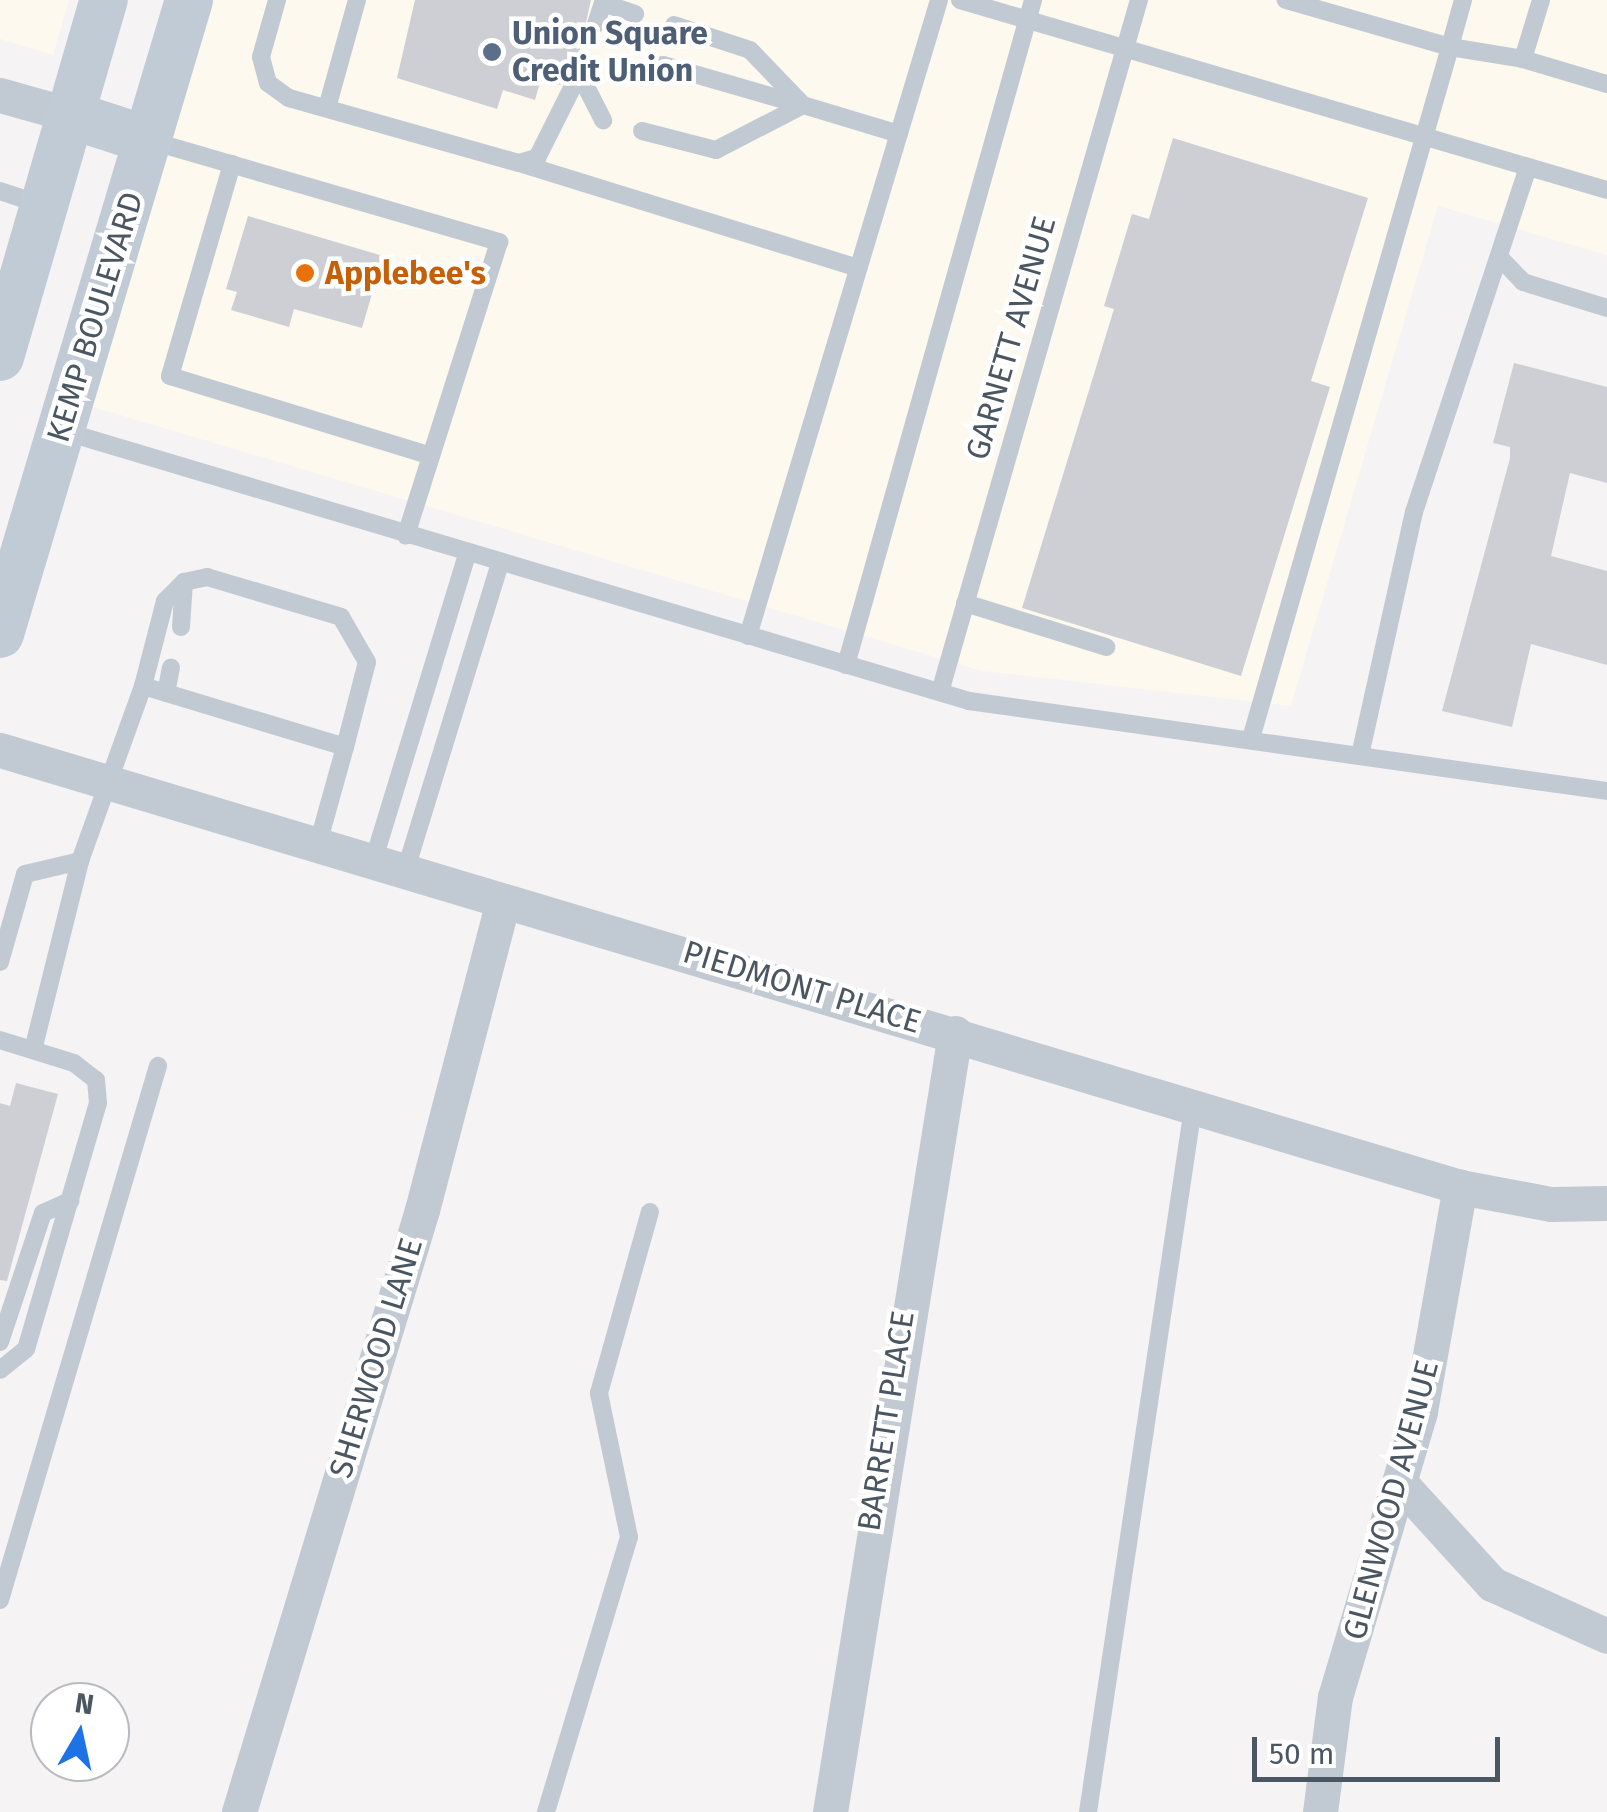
<!DOCTYPE html>
<style>
body{margin:0}
#map{position:relative;width:1607px;height:1812px;overflow:hidden;background:#f5f3f3;font-family:"Fira Sans",sans-serif}
div>[style]{position:absolute}
[style*='--x']{left:calc(var(--x)*1px);top:calc(var(--y)*1px);width:calc(var(--w)*1px);rotate:calc(var(--a)*1deg)}
.commercial>*{inset:0;background:#fdf9ef}
.building>*{inset:0;background:#cdcfd5}
.service>*{height:18px;margin:-9px;padding:0 9px;transform-origin:9px;border-radius:9px;background:#c1cad2}
.minor>*{height:35px;margin:-17.5px;padding:0 17.5px;transform-origin:17.5px;border-radius:17.5px;background:#c1cad2}
.secondary>*{height:48px;margin:-24px;padding:0 24px;transform-origin:24px;border-radius:24px;background:#c1cbd6}
.dots>*{width:28px;height:28px;translate:-50% -50%;box-sizing:border-box;border:5px solid #fff;border-radius:50%}
span{translate:-50% -50%;white-space:nowrap;text-align:center;line-height:1.15;-webkit-text-stroke:9px #fff;paint-order:stroke}
.service-label{font-size:32px;color:#4e5e75;font-weight:700}
.left{translate:0 -50%;text-align:left}
.food-label{font-size:32px;color:#c56008;font-weight:700}
.street-label{font-size:32px;color:#4a5661}
.north{position:absolute;left:30px;top:1682px;width:100px;height:100px;box-sizing:border-box;background:#fff;border:2px solid #b7bbc0;border-radius:50%;rotate:9deg;font-size:28px;font-weight:700;line-height:40px;text-align:center;color:#4a5661}
.north::after{content:'';display:block;margin:auto;width:35px;height:45px;background:#1d73e5;clip-path:polygon(50% 0,100% 100%,50% 72%,0 100%)}
.scale{position:absolute;left:1252px;top:1737px;width:248px;height:45px;box-sizing:border-box;border:5px solid #4a5661;border-top:0;padding-left:12px;font-size:30px;line-height:35px;white-space:nowrap;color:#4a5661;-webkit-text-stroke:8px #fff;paint-order:stroke}
</style>
<div id="map">
<div class="commercial">
<div style="clip-path:polygon(0 0,69px 0,53px 55px,0 39px)"></div>
<div style="clip-path:polygon(213px 0,1607px 0,1607px 255px,1438px 206px,1291px 706px,982px 671px,83px 404px)"></div>
</div>
<div class="building">
<div style="clip-path:polygon(415px 0,591px 0,579px 54px,560px 85px,541px 79px,535px 100px,503px 90px,497px 109px,397px 78px)"></div>
<div style="clip-path:polygon(1173px 138px,1368px 198px,1311px 381px,1330px 387px,1241px 676px,1022px 608px,1114px 309px,1104px 306px,1132px 214px,1149px 219px)"></div>
<div style="clip-path:polygon(248px 216px,383px 256px,362px 328px,294px 309px,289px 327px,231px 310px,237px 292px,226px 289px)"></div>
<div style="clip-path:polygon(1514px 363px,1607px 387px,1607px 483px,1570px 473px,1551px 556px,1607px 571px,1607px 665px,1531px 644px,1512px 727px,1442px 711px,1510px 458px,1510px 447px,1493px 443px)"></div>
<div style="clip-path:polygon(16px 1083px,58px 1094px,7px 1281px,0 1280px,0 1103px,10px 1106px)"></div>
</div>
<div class="service">
<div style="--x:277;--y:0;--w:59;--a:105.7"></div>
<div style="--x:261;--y:57;--w:27;--a:75"></div>
<div style="--x:268;--y:83;--w:26;--a:36"></div>
<div style="--x:289;--y:98;--w:239;--a:15.8"></div>
<div style="--x:519;--y:163;--w:19;--a:-16"></div>
<div style="--x:537;--y:158;--w:103;--a:-63.4"></div>
<div style="--x:960;--y:0;--w:674;--a:16.37"></div>
<div style="--x:1463;--y:0;--w:49;--a:105.5"></div>
<div style="--x:1450;--y:47;--w:74;--a:9.3"></div>
<div style="--x:1541;--y:0;--w:62;--a:107"></div>
<div style="--x:1523;--y:59;--w:88;--a:16.6"></div>
<div style="--x:603;--y:3;--w:34;--a:19"></div>
<div style="--x:596;--y:24;--w:25;--a:-72"></div>
<div style="--x:674;--y:25;--w:80;--a:18.2"></div>
<div style="--x:750;--y:50;--w:76;--a:46.1"></div>
<div style="--x:663;--y:65;--w:145;--a:16.1"></div>
<div style="--x:580;--y:75;--w:51;--a:62.9"></div>
<div style="--x:327;--y:108;--w:112;--a:-74.5"></div>
<div style="--x:642;--y:131;--w:76;--a:14.4"></div>
<div style="--x:716;--y:150;--w:98;--a:-27.3"></div>
<div style="--x:803;--y:105;--w:100;--a:16.8"></div>
<div style="--x:148;--y:140;--w:366;--a:16.2"></div>
<div style="--x:499;--y:242;--w:308;--a:107.6"></div>
<div style="--x:519;--y:163;--w:355;--a:17.2"></div>
<div style="--x:232;--y:164;--w:221;--a:106.3"></div>
<div style="--x:170;--y:376;--w:273;--a:17"></div>
<div style="--x:0;--y:191;--w:44;--a:18.4"></div>
<div style="--x:1501;--y:259;--w:32;--a:46"></div>
<div style="--x:1523;--y:282;--w:88;--a:17.2"></div>
<div style="--x:63;--y:431;--w:945;--a:16.59"></div>
<div style="--x:969;--y:701;--w:644;--a:8.03"></div>
<div style="--x:965;--y:603;--w:148;--a:17.3"></div>
<div style="--x:181;--y:627;--w:45;--a:-86.2"></div>
<div style="--x:748;--y:636;--w:664;--a:-73.28"></div>
<div style="--x:846;--y:665;--w:691;--a:-74.29"></div>
<div style="--x:143;--y:686;--w:88;--a:-75.5"></div>
<div style="--x:165;--y:601;--w:27;--a:-45"></div>
<div style="--x:184;--y:582;--w:24;--a:-12"></div>
<div style="--x:207;--y:577;--w:140;--a:16.6"></div>
<div style="--x:341;--y:617;--w:52;--a:60"></div>
<div style="--x:367;--y:662;--w:88;--a:104.5"></div>
<div style="--x:940;--y:692;--w:720;--a:-73.96"></div>
<div style="--x:166;--y:693;--w:26;--a:-79"></div>
<div style="--x:1252;--y:735;--w:716;--a:-73.94"></div>
<div style="--x:1450;--y:47;--w:171;--a:-164"></div>
<div style="--x:1361;--y:751;--w:245;--a:-77.5"></div>
<div style="--x:1414;--y:512;--w:363;--a:-71.7"></div>
<div style="--x:373;--y:862;--w:322;--a:-73"></div>
<div style="--x:405;--y:872;--w:322;--a:-72.9"></div>
<div style="--x:0;--y:962;--w:91;--a:-74.1"></div>
<div style="--x:25;--y:874;--w:57;--a:-13.3"></div>
<div style="--x:0;--y:1040;--w:77;--a:17.3"></div>
<div style="--x:74;--y:1063;--w:28;--a:38"></div>
<div style="--x:96;--y:1080;--w:23;--a:85"></div>
<div style="--x:98;--y:1103;--w:256;--a:106.3"></div>
<div style="--x:26;--y:1349;--w:33;--a:141"></div>
<div style="--x:33;--y:1050;--w:195;--a:-76"></div>
<div style="--x:80;--y:861;--w:186;--a:-70.2"></div>
<div style="--x:143;--y:686;--w:211;--a:16.8"></div>
<div style="--x:345;--y:747;--w:104;--a:105.6"></div>
<div style="--x:0;--y:1342;--w:136;--a:-71.6"></div>
<div style="--x:43;--y:1213;--w:30;--a:-24"></div>
<div style="--x:0;--y:1600;--w:557;--a:-73.52"></div>
<div style="--x:546;--y:1812;--w:287;--a:-73.2"></div>
<div style="--x:629;--y:1537;--w:147;--a:-101.8"></div>
<div style="--x:599;--y:1393;--w:188;--a:-74.3"></div>
<div style="--x:1088;--y:1812;--w:712;--a:-81.52"></div>
</div>
<div class="minor">
<div style="--x:0;--y:95;--w:74;--a:15.7"></div>
<div style="--x:0;--y:750;--w:1524;--a:16.66"></div>
<div style="--x:1460;--y:1187;--w:93;--a:10.6"></div>
<div style="--x:1551;--y:1204;--w:56;--a:-1"></div>
<div style="--x:1402;--y:1485;--w:134;--a:47.7"></div>
<div style="--x:1492;--y:1584;--w:126;--a:24.3"></div>
<div style="--x:239;--y:1812;--w:629;--a:-73.09"></div>
<div style="--x:422;--y:1210;--w:319;--a:-75.3"></div>
<div style="--x:830;--y:1812;--w:789;--a:-80.88"></div>
<div style="--x:1320;--y:1812;--w:116;--a:-82.6"></div>
<div style="--x:1335;--y:1697;--w:298;--a:-73.4"></div>
<div style="--x:1420;--y:1411;--w:228;--a:-79.9"></div>
</div>
<div class="secondary">
<div style="--x:71;--y:115;--w:81;--a:18"></div>
<div style="--x:0;--y:357;--w:372;--a:-73.8"></div>
<div style="--x:0;--y:634;--w:662;--a:-73.4"></div>
</div>
<div class="dots">
<div style="left:492px;top:52px;background:#5c6f8a"></div>
<div style="left:305px;top:273px;background:#e8710a"></div>
</div>
<div class="service-label">
<span class="left" style="left:512px;top:52px">Union Square<br>Credit Union</span>
</div>
<div class="food-label">
<span class="left" style="left:325px;top:273px">Applebee's</span>
</div>
<div class="street-label">
<span style="left:95px;top:317px;rotate:-73deg">KEMP BOULEVARD</span>
<span style="left:1011px;top:338px;rotate:-74deg">GARNETT AVENUE</span>
<span style="left:802px;top:987px;rotate:17deg">PIEDMONT PLACE</span>
<span style="left:376px;top:1358px;rotate:-73deg">SHERWOOD LANE</span>
<span style="left:886px;top:1421px;rotate:-81deg">BARRETT PLACE</span>
<span style="left:1391px;top:1500px;rotate:-75deg">GLENWOOD AVENUE</span>
</div>
<div class="north">N</div>
<div class="scale">50 m</div>
</div>
